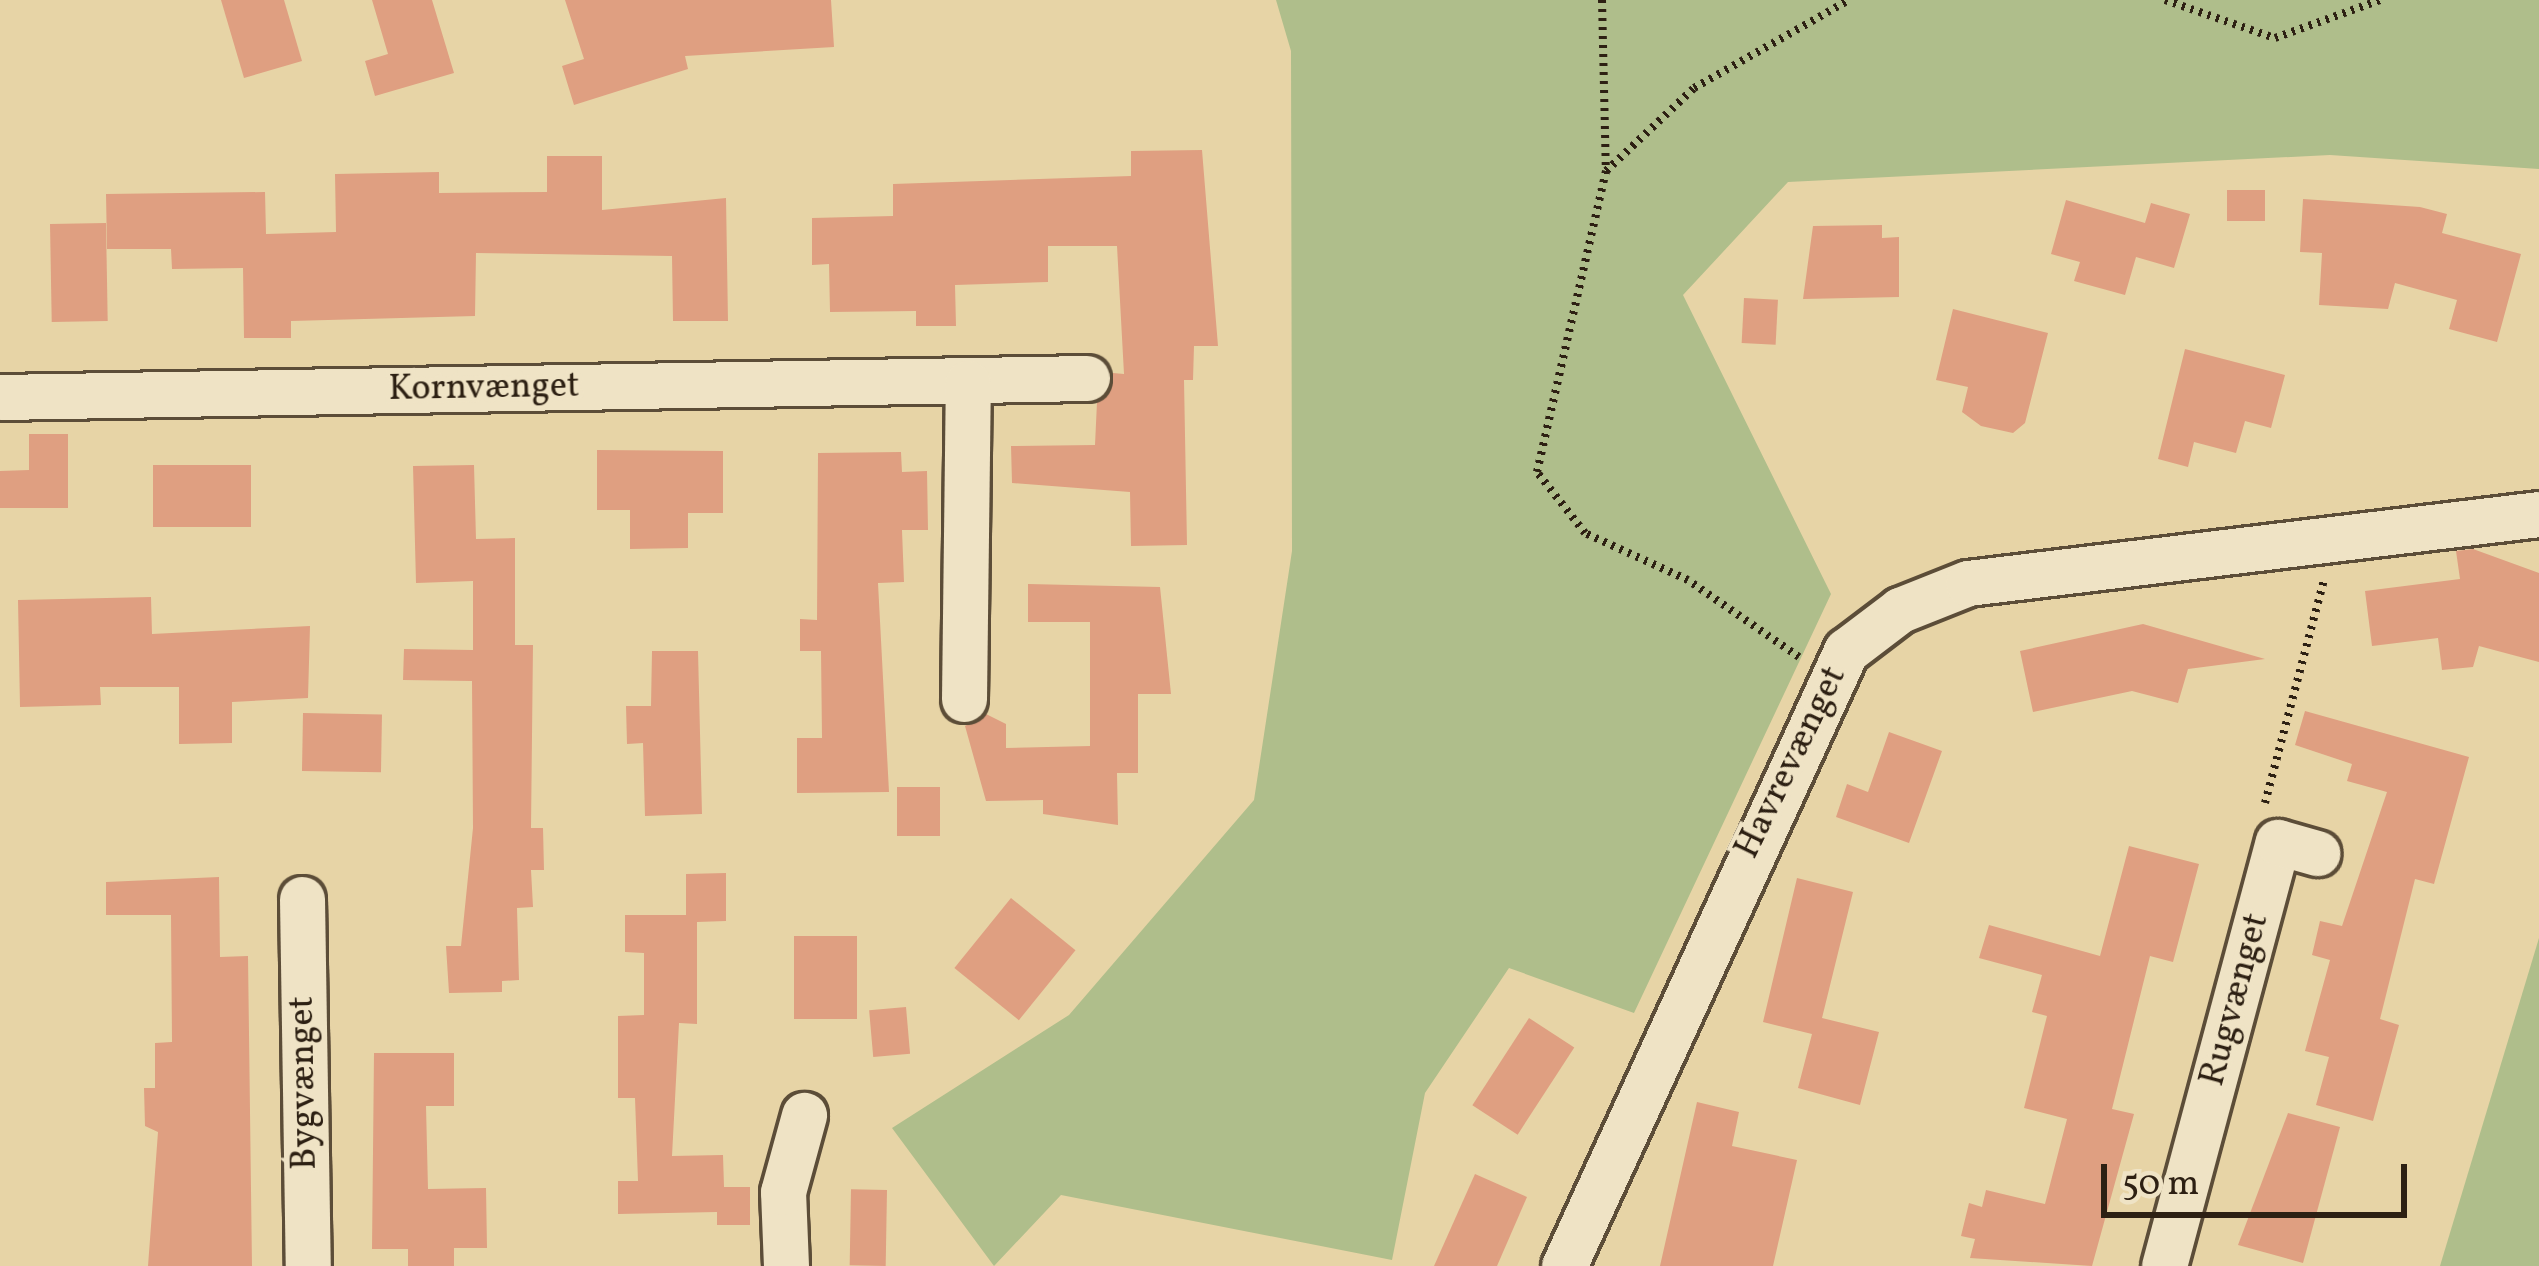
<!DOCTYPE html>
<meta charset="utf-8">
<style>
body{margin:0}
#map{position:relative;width:2539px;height:1266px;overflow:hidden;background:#e7d4a6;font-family:Vollkorn,serif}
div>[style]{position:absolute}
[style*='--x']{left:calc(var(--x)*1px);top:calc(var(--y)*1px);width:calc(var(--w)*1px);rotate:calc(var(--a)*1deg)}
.green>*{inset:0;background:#afbe8b}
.building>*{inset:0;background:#df9f81;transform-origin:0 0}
.path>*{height:8px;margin-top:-4px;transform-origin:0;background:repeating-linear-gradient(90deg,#2d2013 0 3px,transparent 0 9px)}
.roads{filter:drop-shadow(3px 0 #5c4d38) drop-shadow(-3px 0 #5c4d38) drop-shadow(0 3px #5c4d38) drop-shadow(0 -3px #5c4d38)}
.street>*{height:45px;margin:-22.5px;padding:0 22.5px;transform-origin:22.5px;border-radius:22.5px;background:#efe3c5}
span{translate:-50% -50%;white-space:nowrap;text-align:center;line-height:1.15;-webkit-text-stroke:9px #efe3c5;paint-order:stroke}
.street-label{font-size:36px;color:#2d2013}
.scale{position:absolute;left:2101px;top:1164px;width:306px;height:54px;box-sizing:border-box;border:6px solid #2d2013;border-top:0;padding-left:15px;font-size:36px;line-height:42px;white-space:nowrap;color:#2d2013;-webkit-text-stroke:9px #efe3c5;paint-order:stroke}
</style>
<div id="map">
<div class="green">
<div style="clip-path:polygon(1276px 0,2539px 0,2539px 169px,2330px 155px,1788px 182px,1683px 295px,1831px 594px,1634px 1013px,1509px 968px,1425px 1093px,1392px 1260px,1061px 1195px,994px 1266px,892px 1128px,1069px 1015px,1254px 800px,1292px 551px,1291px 51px)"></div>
<div style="clip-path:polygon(2539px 938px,2539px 1266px,2440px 1266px)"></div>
</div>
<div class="building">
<div style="clip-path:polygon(221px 0,284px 0,302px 61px,244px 78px)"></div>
<div style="clip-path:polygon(372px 0,432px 0,454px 73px,375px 96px,365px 61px,388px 54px)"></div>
<div style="clip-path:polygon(565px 0,831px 0,834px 47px,685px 56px,688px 69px,574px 105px,562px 66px,584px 59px)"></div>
<div style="clip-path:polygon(1202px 150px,1218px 346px,1194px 346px,1193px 380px,1184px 380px,1187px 545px,1131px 546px,1130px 492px,1012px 483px,1011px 446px,1095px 445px,1097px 402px,1113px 373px,1124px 374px,1117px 246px,1048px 246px,1048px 282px,955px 285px,956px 326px,916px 326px,916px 311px,830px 312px,829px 264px,812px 265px,812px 218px,893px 216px,893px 184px,1131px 176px,1131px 151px)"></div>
<div style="clip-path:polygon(547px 156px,602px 156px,602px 210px,726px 198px,728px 321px,673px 321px,672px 256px,476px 253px,475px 316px,291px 321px,291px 338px,244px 338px,243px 268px,172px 269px,171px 249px,107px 249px,106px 194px,265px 192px,266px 234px,336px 232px,335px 174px,439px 172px,439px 193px,547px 192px)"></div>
<div style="left:2227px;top:190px;width:38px;height:31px"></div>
<div style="clip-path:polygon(2303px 199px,2420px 207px,2447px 214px,2442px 233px,2521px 254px,2497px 342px,2449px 329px,2457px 300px,2395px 283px,2388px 309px,2319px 305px,2322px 253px,2300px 252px)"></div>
<div style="clip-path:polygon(2066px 200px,2145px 223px,2151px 203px,2190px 214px,2174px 268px,2136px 257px,2125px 295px,2074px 281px,2080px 262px,2051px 254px)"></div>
<div style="left:106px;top:223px;width:98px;height:56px;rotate:89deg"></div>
<div style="clip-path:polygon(1882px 225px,1882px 238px,1899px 237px,1899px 297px,1803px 299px,1813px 226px)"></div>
<div style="left:1744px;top:298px;width:34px;height:45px;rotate:3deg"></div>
<div style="clip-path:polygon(1953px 309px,2048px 333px,2025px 423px,2013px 433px,1981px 426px,1962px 412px,1968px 387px,1936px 380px)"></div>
<div style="clip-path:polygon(2185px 349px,2285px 375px,2271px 428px,2245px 421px,2236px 453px,2194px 442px,2188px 467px,2158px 459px)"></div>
<div style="clip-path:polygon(29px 434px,68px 434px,68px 508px,0 508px,0 471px,29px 470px)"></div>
<div style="clip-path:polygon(597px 450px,723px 451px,723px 513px,688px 513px,688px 548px,630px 549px,630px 510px,597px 510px)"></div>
<div style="clip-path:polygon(901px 452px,902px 472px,927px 471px,928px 530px,902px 530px,904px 582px,878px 583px,889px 792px,797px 793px,797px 738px,822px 738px,821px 651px,800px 651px,800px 619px,817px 620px,818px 453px)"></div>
<div style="left:153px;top:465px;width:98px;height:62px"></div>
<div style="clip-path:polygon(474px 465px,476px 539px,515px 538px,515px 645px,533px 645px,531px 828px,543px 828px,544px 870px,531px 870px,533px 907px,517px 908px,519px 980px,502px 981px,502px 992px,449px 993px,446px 946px,461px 946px,473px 828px,472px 681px,403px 680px,404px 649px,473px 650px,473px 581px,416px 583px,413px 466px)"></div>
<div style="clip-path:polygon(2473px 549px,2539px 573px,2539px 662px,2479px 646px,2473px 667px,2442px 670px,2438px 638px,2372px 646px,2365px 591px,2460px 579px,2456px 551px)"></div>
<div style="clip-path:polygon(1028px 584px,1160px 587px,1171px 694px,1138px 694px,1138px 773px,1117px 773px,1118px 825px,1043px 814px,1043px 800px,986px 801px,965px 726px,986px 714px,1006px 724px,1006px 748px,1090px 746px,1090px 622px,1028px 622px)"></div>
<div style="clip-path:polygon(151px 597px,152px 634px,310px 626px,308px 698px,232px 702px,232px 743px,179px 744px,179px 687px,100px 687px,101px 705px,20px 707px,18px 600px)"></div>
<div style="clip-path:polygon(2143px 624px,2265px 659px,2188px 669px,2178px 703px,2132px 691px,2033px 712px,2020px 651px)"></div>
<div style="clip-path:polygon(652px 651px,698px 651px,702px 814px,645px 816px,643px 743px,627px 744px,626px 706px,651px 706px)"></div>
<div style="clip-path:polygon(2305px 711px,2469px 757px,2434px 884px,2415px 879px,2380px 1019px,2399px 1025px,2373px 1121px,2316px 1105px,2329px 1057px,2305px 1051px,2330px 960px,2312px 955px,2320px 921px,2342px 926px,2387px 792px,2347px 781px,2352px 764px,2295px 745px)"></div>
<div style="left:303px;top:713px;width:79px;height:58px;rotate:1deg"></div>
<div style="clip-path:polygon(1889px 732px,1942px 751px,1909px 843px,1836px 817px,1847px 784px,1868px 792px)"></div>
<div style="left:897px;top:787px;width:43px;height:49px"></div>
<div style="clip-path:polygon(2129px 846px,2199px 864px,2173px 962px,2150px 956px,2112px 1109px,2134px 1114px,2092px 1266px,1970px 1258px,1975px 1239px,1961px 1236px,1969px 1203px,1982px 1207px,1986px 1190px,2045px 1204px,2067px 1119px,2024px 1108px,2047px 1016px,2032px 1012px,2042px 975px,1979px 958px,1989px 925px,2100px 956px)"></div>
<div style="clip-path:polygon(726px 873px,726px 921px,697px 922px,697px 1024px,679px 1023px,672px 1156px,723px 1155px,724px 1187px,750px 1187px,750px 1225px,717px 1225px,717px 1212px,618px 1214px,618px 1181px,638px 1181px,635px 1098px,618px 1098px,618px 1016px,644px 1015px,644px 953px,625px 952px,625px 915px,686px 915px,686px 874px)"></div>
<div style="clip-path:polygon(219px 877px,220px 957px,248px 956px,252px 1266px,148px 1266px,158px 1132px,145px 1126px,144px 1088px,155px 1088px,155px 1043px,172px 1042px,171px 915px,106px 915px,106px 882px)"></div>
<div style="clip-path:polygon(1797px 878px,1853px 892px,1822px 1018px,1879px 1032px,1860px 1105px,1798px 1088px,1812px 1034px,1763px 1022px)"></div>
<div style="left:1011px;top:898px;width:83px;height:90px;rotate:39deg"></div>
<div style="left:857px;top:936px;width:83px;height:63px;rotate:90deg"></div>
<div style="left:906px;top:1007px;width:47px;height:37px;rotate:85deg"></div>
<div style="left:1529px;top:1018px;width:54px;height:104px;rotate:33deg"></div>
<div style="clip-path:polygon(374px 1053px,454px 1053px,454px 1106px,426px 1106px,428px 1189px,486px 1188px,487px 1248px,454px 1248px,454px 1266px,408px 1266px,408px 1249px,372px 1249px)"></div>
<div style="clip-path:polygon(1697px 1102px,1739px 1112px,1732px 1146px,1797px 1160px,1773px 1266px,1660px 1266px)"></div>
<div style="clip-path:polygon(2288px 1113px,2340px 1127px,2303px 1263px,2238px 1245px)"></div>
<div style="clip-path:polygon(1475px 1174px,1527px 1197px,1497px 1266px,1434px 1266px)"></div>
<div style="left:887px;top:1190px;width:76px;height:36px;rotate:91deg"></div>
</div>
<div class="path">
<div style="--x:1602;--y:0;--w:171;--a:88.7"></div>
<div style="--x:2165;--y:0;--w:116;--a:19.1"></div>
<div style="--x:2275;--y:38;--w:112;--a:-19.9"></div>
<div style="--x:1799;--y:657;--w:135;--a:-145.3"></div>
<div style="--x:1688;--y:580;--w:113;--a:-155.5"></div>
<div style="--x:1585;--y:533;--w:78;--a:-128.2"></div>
<div style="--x:1537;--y:472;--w:309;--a:-77.1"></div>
<div style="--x:1606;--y:171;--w:121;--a:-43.3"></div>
<div style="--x:1694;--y:88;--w:178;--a:-29.6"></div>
<div style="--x:2265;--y:803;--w:232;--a:-75.2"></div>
</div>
<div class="roads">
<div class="street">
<div style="--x:0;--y:397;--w:1087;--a:-1"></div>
<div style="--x:964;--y:699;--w:316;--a:-89.3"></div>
<div style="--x:302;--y:899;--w:367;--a:89.1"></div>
<div style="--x:786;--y:1266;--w:74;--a:-92.3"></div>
<div style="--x:783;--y:1192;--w:80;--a:-74.7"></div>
<div style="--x:1564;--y:1266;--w:677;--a:-65.37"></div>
<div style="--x:1846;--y:651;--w:68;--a:-37.2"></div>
<div style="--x:1900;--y:610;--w:73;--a:-21.7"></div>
<div style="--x:1968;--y:583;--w:575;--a:-6.89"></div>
<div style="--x:2164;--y:1266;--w:439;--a:-75"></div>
<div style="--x:2278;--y:842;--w:41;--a:15.8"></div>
</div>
</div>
<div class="street-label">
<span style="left:484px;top:389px;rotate:-1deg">Kornvænget</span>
<span style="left:1792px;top:763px;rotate:-64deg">Havrevænget</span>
<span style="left:2236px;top:1000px;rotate:-75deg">Rugvænget</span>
<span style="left:305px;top:1083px;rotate:-91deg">Bygvænget</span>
</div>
<div class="scale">50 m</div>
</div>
